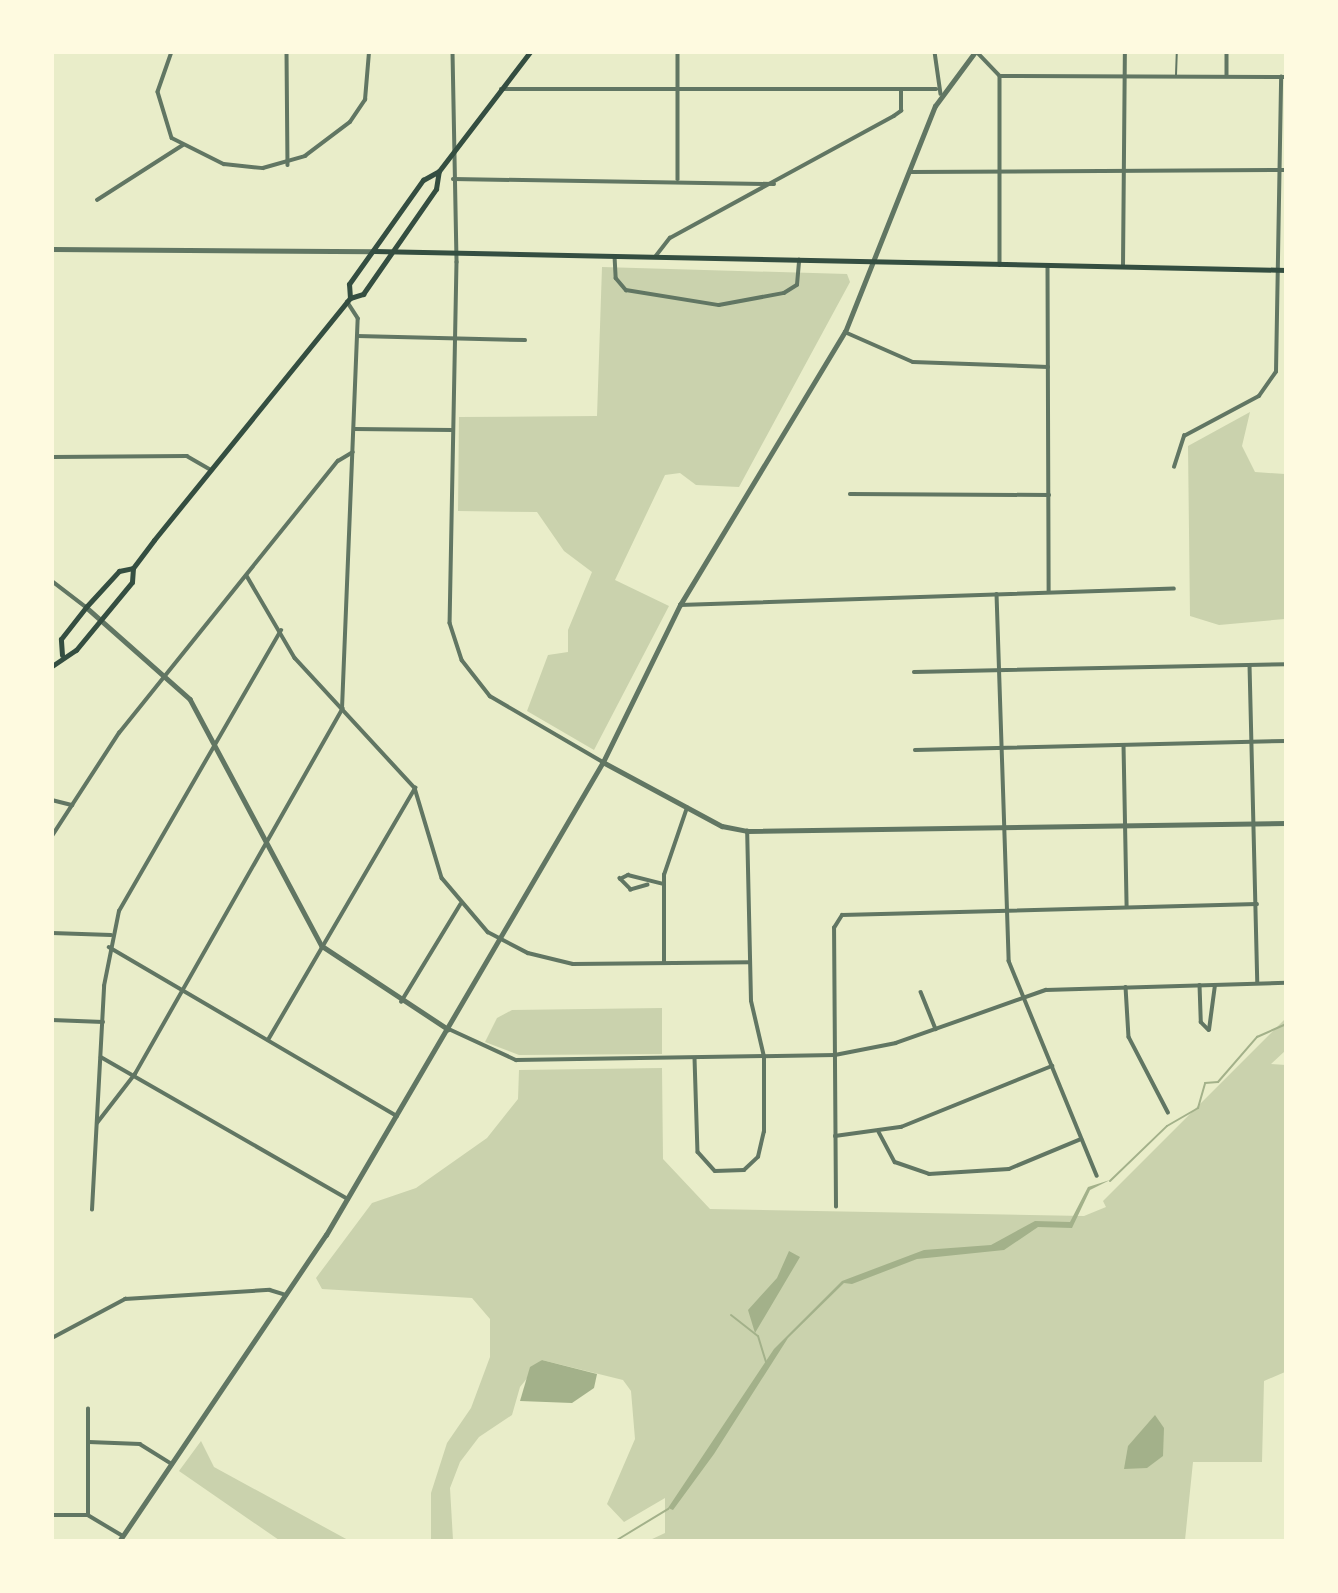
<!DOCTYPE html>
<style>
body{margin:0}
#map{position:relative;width:1338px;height:1593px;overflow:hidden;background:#e9edc9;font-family:"PT Sans Narrow",sans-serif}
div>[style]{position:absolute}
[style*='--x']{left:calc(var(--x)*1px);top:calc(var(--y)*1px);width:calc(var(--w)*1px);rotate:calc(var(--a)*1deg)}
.green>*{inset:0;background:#cad2ad}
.water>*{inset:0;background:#a3b18a}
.stream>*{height:2px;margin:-1px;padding:0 1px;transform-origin:1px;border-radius:1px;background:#a3b18a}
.service>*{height:2px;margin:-1px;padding:0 1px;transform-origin:1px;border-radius:1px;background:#617663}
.minor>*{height:3.5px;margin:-1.75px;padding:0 1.75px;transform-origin:1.75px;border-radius:1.75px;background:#617663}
.tertiary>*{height:4.5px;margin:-2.25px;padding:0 2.25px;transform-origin:2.25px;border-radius:2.25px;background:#617663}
.primary>*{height:5px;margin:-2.5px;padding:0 2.5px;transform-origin:2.5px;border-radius:2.5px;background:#344e41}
span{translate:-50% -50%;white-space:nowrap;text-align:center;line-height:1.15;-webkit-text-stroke:6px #fefae0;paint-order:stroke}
.frame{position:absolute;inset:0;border:54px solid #fefae0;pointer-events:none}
</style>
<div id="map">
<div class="green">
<div style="clip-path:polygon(602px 267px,847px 274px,850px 282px,739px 487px,696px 485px,680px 473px,665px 475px,615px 580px,669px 606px,594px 750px,527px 711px,548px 655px,568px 652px,568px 630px,592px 572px,564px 551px,537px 512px,458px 511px,459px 417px,597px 416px)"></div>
<div style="clip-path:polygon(1250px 412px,1242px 446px,1255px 472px,1285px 474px,1285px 619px,1219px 625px,1190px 616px,1188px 446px)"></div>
<div style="clip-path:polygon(662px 1008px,662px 1054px,519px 1055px,485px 1042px,497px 1018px,512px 1010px)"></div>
<div style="clip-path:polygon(1285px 1019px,1285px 1051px,1271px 1064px,1286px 1065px,1285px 1372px,1264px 1381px,1262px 1462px,1193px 1462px,1185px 1540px,650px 1540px,665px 1533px,665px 1498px,624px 1522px,607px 1504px,635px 1439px,631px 1391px,623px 1380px,542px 1360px,520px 1387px,512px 1415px,479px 1437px,460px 1462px,450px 1488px,453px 1540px,431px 1540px,431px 1493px,447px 1443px,471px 1408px,490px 1357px,490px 1319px,472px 1298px,322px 1289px,316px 1278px,372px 1203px,416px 1188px,487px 1138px,518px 1099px,519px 1070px,662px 1068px,663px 1159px,710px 1209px,1084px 1216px,1106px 1207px,1103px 1201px)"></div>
<div style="clip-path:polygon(201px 1441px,214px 1467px,348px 1540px,279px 1540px,179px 1471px)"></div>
</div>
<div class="water">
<div style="clip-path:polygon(1110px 1180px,1090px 1190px,1072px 1228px,1038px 1227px,1004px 1250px,917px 1259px,852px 1284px,844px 1283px,788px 1338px,714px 1454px,673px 1510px,668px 1508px,774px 1349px,842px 1281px,924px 1250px,991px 1245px,1035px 1221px,1070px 1222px,1088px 1187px)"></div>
<div style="clip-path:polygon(789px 1251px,800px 1257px,755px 1333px,748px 1310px,777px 1278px)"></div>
<div style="clip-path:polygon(542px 1360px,597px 1374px,594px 1388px,572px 1403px,520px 1401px,530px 1367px)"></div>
<div style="clip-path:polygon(1155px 1415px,1164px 1428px,1163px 1456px,1147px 1468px,1124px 1469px,1128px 1446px)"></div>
</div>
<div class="stream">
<div style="--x:1110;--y:1181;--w:79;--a:-44"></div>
<div style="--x:1167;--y:1126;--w:36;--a:-30"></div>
<div style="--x:1198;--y:1108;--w:26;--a:-74"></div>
<div style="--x:1205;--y:1083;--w:13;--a:-4"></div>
<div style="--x:1218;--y:1082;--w:60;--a:-49.1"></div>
<div style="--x:1257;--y:1037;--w:32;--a:-24"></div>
<div style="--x:731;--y:1315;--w:34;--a:38"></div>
<div style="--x:758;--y:1336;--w:27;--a:73"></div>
<div style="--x:617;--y:1540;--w:60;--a:-31.3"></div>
</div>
<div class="service">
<div style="--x:1176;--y:75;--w:23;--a:-88"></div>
</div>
<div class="minor">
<div style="--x:172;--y:52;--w:42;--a:109.3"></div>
<div style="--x:158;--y:92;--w:48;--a:73.1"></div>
<div style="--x:172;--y:138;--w:58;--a:26.6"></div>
<div style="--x:224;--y:164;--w:39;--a:6"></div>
<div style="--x:263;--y:168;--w:44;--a:-15.9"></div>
<div style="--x:305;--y:156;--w:56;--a:-37.1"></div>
<div style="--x:350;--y:122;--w:27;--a:-56"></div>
<div style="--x:365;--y:100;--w:48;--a:-85.2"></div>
<div style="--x:287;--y:52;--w:113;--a:89.5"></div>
<div style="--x:453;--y:52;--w:210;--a:88.9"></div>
<div style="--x:457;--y:262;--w:361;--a:91.1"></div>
<div style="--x:450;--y:623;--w:39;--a:72"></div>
<div style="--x:462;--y:660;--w:46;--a:52.1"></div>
<div style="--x:490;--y:696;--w:131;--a:30.3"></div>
<div style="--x:678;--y:52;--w:127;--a:90"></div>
<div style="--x:935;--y:52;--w:42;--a:81.9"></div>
<div style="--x:977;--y:52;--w:33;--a:46"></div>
<div style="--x:1000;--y:76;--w:189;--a:90"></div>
<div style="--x:1227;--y:52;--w:23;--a:90"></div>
<div style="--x:1000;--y:76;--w:286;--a:0.2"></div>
<div style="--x:501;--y:89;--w:435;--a:0"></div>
<div style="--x:910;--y:172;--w:376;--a:-0.3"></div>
<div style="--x:453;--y:179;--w:321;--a:0.9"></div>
<div style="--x:97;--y:200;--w:102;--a:-32.6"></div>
<div style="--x:615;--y:256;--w:22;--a:87"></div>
<div style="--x:616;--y:278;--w:16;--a:50"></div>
<div style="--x:626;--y:290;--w:94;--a:9.2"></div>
<div style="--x:719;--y:305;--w:66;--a:-10.5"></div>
<div style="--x:784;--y:293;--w:15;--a:-32"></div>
<div style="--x:797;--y:285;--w:25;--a:-85"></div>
<div style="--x:655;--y:257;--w:24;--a:-52"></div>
<div style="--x:670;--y:238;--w:255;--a:-28.6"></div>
<div style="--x:894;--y:116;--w:9;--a:-36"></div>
<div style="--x:901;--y:111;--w:20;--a:-90"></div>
<div style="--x:1048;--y:266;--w:326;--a:89.8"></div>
<div style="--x:1123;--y:267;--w:215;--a:-89.5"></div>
<div style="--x:845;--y:332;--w:74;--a:23.8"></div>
<div style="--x:913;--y:362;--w:135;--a:2.1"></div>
<div style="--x:357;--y:336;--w:168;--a:1.4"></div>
<div style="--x:354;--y:429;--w:98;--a:0.6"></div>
<div style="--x:52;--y:457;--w:135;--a:-0.4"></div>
<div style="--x:187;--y:456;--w:28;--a:30"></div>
<div style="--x:1174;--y:467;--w:33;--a:-72"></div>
<div style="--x:1184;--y:436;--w:85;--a:-28.1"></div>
<div style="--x:1259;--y:396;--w:29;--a:-55"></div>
<div style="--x:1276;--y:372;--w:295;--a:-89"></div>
<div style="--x:850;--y:494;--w:199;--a:0.3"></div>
<div style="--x:247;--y:576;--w:95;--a:59.7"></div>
<div style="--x:295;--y:658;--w:177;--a:47.3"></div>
<div style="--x:415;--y:788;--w:94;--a:73.3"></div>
<div style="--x:442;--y:878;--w:71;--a:49.6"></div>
<div style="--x:488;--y:932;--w:45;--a:27.7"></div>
<div style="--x:528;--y:953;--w:46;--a:13.7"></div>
<div style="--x:573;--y:964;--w:177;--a:-0.6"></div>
<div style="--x:52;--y:581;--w:43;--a:37.4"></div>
<div style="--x:997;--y:594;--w:367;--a:88.1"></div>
<div style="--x:1009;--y:961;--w:232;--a:67.7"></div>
<div style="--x:680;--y:605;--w:494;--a:-1.9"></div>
<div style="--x:1250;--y:665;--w:318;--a:88.6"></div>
<div style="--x:914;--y:672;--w:372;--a:-1.2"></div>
<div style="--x:1124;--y:745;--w:162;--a:88.9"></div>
<div style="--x:915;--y:750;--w:371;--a:-1.4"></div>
<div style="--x:52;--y:800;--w:21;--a:14"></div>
<div style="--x:52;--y:836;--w:123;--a:-57"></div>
<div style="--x:119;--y:733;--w:349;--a:-51.2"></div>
<div style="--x:338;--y:461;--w:17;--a:-31"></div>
<div style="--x:648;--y:885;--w:18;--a:164"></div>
<div style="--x:631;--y:890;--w:16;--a:-135"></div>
<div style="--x:620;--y:879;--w:9;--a:-27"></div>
<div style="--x:628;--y:875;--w:36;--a:14"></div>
<div style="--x:52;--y:933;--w:59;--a:1.9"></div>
<div style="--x:109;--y:947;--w:334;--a:30.4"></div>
<div style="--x:664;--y:963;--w:88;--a:-90"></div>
<div style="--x:664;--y:875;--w:71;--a:-71.1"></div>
<div style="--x:1200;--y:985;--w:37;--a:88"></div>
<div style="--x:1201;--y:1022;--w:11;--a:45"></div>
<div style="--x:1209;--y:1030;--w:45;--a:-82.4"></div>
<div style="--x:1126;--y:987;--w:50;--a:86.6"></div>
<div style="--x:1129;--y:1037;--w:85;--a:62.5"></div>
<div style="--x:921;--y:992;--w:40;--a:68"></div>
<div style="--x:401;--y:1002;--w:114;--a:-58.7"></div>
<div style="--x:52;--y:1020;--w:51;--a:2.2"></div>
<div style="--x:449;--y:1029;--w:74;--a:24.8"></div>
<div style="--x:516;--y:1060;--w:319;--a:-0.9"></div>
<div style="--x:835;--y:1055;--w:62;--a:-11.1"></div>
<div style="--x:896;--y:1043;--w:159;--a:-19.5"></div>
<div style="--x:1046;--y:990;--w:240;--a:-1.7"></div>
<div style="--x:268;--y:1040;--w:292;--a:-59.7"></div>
<div style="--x:101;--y:1057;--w:285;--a:29.9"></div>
<div style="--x:695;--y:1058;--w:94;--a:88.2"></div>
<div style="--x:698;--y:1152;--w:25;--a:48"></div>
<div style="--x:715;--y:1171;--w:29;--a:-2"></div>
<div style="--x:744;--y:1170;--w:19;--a:-43"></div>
<div style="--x:758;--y:1157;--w:26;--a:-77"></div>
<div style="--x:764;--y:1132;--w:75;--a:-90"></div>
<div style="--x:764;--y:1057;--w:57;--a:-103.1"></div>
<div style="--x:751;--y:1001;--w:170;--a:-91.3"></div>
<div style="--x:97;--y:1123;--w:62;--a:-52.2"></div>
<div style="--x:135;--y:1074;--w:420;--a:-60.4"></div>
<div style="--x:342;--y:709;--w:390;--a:-87.7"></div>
<div style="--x:358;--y:319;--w:20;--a:-123"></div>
<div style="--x:879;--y:1132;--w:34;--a:62"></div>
<div style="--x:895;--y:1162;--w:36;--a:19"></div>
<div style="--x:929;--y:1174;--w:80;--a:-3.6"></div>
<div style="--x:1009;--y:1169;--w:78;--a:-22.6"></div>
<div style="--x:835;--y:1136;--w:67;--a:-7.8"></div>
<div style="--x:901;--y:1127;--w:163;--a:-22"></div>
<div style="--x:836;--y:1207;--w:279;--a:-90.4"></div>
<div style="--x:834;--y:928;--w:15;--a:-58"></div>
<div style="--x:842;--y:915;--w:415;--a:-1.5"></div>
<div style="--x:92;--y:1210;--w:224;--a:-86.9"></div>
<div style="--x:104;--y:986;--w:76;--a:-78.7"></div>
<div style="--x:119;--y:911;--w:324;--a:-60"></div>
<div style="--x:52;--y:1338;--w:83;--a:-28.1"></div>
<div style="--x:125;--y:1299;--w:145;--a:-3.6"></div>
<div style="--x:270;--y:1290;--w:17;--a:17"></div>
<div style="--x:89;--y:1442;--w:51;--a:2.2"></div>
<div style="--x:140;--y:1444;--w:38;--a:32"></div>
<div style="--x:52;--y:1515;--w:36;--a:0"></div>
<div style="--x:88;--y:1515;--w:41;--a:31"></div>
<div style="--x:88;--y:1515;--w:106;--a:-90"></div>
</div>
<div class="tertiary">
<div style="--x:52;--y:249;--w:321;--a:0.4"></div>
<div style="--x:86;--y:607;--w:139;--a:41.5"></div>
<div style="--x:190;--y:699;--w:280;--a:61.9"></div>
<div style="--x:322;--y:946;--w:151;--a:33.4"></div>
<div style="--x:603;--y:762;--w:135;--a:28.3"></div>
<div style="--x:722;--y:826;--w:25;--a:11"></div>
<div style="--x:747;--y:831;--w:539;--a:-0.85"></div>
<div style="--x:120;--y:1540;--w:368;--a:-56"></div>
<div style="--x:326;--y:1235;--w:548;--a:-59.65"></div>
<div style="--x:603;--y:762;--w:175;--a:-63.9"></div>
<div style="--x:680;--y:605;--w:319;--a:-58.9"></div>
<div style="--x:845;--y:332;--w:243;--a:-68.3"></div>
<div style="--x:935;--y:106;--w:67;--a:-53.5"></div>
</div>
<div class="primary">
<div style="--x:374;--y:251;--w:912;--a:1.19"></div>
<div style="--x:350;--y:298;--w:14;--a:-94"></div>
<div style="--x:349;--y:284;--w:128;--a:-54.6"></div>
<div style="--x:423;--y:180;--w:18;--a:-29"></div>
<div style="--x:62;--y:655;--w:16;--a:-94"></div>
<div style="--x:61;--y:639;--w:41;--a:-52"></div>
<div style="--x:86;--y:607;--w:49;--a:-47.5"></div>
<div style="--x:119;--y:571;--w:14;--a:-12"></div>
<div style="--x:52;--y:666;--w:29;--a:-34"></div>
<div style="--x:76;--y:650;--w:88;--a:-50.5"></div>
<div style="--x:132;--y:582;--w:14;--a:-86"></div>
<div style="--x:133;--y:568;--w:35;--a:-53"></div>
<div style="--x:154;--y:540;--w:311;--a:-51"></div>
<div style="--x:350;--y:298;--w:14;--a:-17"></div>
<div style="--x:363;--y:294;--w:128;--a:-55.2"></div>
<div style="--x:436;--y:189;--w:18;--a:-81"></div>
<div style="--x:439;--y:171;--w:150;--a:-52.6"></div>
</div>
<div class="frame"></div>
</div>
